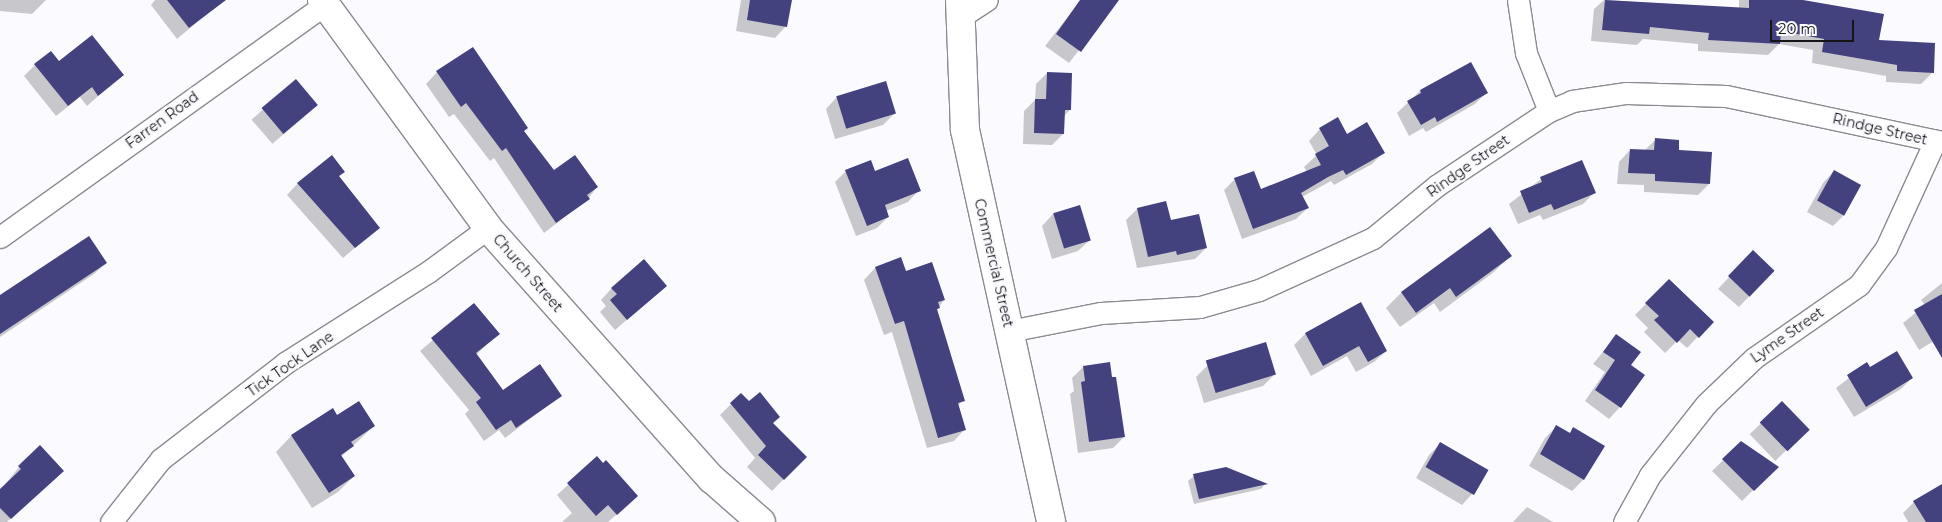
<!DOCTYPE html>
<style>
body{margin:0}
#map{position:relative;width:1942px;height:522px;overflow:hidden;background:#fbfbff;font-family:Montserrat,sans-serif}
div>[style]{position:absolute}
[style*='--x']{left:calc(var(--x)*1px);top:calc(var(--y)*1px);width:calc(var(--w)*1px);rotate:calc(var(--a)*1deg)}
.shadow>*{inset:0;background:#0003;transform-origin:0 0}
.building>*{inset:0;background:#44417f;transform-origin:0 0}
.roads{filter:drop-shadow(1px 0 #8a8b91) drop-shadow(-1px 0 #8a8b91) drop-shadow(0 1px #8a8b91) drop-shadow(0 -1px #8a8b91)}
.street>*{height:21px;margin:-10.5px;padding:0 10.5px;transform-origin:10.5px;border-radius:10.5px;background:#fff}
.secondary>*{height:28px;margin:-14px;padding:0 14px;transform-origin:14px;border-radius:14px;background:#fff}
span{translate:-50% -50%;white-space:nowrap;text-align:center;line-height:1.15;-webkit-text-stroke:5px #fbfbff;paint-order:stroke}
.street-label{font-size:14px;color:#151518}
.scale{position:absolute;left:1770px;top:20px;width:84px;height:22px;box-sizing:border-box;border:2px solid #151518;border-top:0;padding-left:6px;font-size:15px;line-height:18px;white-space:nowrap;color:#151518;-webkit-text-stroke:4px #fbfbff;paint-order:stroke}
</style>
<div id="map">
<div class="shadow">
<div style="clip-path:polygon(0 0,46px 0,32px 14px,0 11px)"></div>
<div style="clip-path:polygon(155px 0,218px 0,219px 4px,177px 39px,151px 5px)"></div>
<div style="clip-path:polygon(741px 0,791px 0,786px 26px,775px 38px,736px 31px)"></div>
<div style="clip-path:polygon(1081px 0,1118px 0,1069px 63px,1045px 46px)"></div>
<div style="clip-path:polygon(1604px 0,1739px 8px,1739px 0,1796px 0,1933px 72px,1921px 84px,1886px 82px,1886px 76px,1812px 63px,1813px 50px,1779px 44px,1768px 55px,1698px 51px,1698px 44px,1643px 39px,1637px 45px,1591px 41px,1594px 9px)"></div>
<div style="clip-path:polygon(59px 63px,122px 75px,87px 106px,80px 97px,56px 116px,24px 76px,35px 65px)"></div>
<div style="clip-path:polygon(437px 72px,523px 131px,554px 172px,597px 187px,588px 199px,544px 233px,494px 158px,490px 161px,454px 114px,449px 117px,426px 84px)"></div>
<div style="clip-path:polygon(1047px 73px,1070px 110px,1064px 116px,1063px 134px,1052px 145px,1023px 144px,1024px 111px,1035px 100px,1036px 84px)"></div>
<div style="left:296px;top:81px;width:32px;height:59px;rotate:49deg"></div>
<div style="clip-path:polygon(1420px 91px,1486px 93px,1475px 104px,1426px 132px,1423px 128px,1409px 136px,1397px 113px)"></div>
<div style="clip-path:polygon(837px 97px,895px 113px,883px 125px,835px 139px,826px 109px)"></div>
<div style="clip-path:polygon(1320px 129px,1347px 135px,1384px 152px,1372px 164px,1334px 185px,1331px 181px,1302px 197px,1308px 208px,1296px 219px,1242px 239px,1224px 190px,1235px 179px,1260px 190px,1307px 172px,1304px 167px,1317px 155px,1309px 141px)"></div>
<div style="clip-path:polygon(1655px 140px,1678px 151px,1709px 184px,1698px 195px,1644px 192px,1644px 185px,1617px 184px,1619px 162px,1630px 150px,1644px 151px)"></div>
<div style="clip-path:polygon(846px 171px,874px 173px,919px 190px,908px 202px,886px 211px,888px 217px,877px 228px,856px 236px,835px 182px)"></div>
<div style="clip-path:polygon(1834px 171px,1844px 215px,1833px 226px,1807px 212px,1823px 183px)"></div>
<div style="clip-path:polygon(343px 172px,338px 177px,378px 228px,343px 258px,287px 195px,298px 183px)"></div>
<div style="clip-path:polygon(1541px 179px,1594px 193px,1583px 204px,1543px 220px,1540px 215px,1518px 224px,1509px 204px)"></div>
<div style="clip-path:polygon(1165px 202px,1170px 222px,1206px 248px,1195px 259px,1137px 268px,1126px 220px,1137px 209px)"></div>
<div style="clip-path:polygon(1079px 207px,1090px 240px,1078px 251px,1052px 259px,1042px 226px,1053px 214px)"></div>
<div style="clip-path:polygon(1510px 256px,1494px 272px,1440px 312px,1434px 303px,1400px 327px,1386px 308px,1402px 292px)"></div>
<div style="clip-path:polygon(106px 263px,94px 274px,0 337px,0 296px)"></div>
<div style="clip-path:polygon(1742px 263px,1773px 271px,1739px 307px,1718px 289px)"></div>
<div style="clip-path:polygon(875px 268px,905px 273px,944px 300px,936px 311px,963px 400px,958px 406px,965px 429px,954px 441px,927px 448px,892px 332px,884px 335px,864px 280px)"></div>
<div style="clip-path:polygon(1669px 280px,1712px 322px,1687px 348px,1678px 340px,1665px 353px,1644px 332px,1648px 328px,1635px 315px)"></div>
<div style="clip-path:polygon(1942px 283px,1942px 336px,1919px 350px,1903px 323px,1925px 305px,1921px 300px)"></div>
<div style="clip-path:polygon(666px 286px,615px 330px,600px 312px,606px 306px,601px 300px,612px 288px)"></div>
<div style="clip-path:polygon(1360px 304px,1386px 351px,1374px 362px,1356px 372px,1347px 356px,1311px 376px,1294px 345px,1305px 334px)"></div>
<div style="clip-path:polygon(474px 305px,498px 334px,476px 355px,503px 392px,560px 396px,505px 438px,499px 430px,484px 441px,465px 414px,469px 410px,420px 351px)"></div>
<div style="clip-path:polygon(1616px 336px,1629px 366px,1620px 407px,1609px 419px,1585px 401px,1605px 372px,1593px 364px)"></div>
<div style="clip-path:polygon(1867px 364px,1870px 369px,1912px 378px,1901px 389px,1854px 417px,1836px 388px)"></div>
<div style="clip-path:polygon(1208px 365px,1274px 375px,1263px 386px,1204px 403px,1196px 377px)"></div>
<div style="clip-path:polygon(1083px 367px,1124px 437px,1113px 448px,1078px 453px,1070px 394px,1074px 391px,1072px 378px)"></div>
<div style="clip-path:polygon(749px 402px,805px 457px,772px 491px,747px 467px,755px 458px,720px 415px,731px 404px)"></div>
<div style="left:1782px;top:403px;width:37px;height:45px;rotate:46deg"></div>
<div style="clip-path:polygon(332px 410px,337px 417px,374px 426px,341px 457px,354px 476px,338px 492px,312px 508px,276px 452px,291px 436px)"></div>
<div style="clip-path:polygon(1556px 427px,1569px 434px,1574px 429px,1603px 446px,1583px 480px,1572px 491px,1529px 466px,1545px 438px)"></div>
<div style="clip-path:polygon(1741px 443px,1777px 467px,1742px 501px,1712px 471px)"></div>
<div style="clip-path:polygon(1440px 444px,1473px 493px,1462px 505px,1416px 478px,1429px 455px)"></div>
<div style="clip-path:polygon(597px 458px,625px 507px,608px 522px,562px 522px,572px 513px,557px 495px)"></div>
<div style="clip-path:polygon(19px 467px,51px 482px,7px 522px,0 522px,0 491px)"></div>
<div style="clip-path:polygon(1194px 476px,1265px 484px,1261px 489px,1194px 504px,1188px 481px)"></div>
<div style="clip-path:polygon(1942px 489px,1942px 522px,1908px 522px,1903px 513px,1914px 502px)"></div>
<div style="clip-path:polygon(1527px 507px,1553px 522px,1513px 522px)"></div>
</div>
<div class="building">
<div style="clip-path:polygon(167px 0,226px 0,189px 28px)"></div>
<div style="clip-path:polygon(750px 0,792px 0,787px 27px,747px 20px)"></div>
<div style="clip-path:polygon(1080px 0,1119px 0,1081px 52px,1056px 34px)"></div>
<div style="clip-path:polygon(1605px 0,1749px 8px,1749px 0,1803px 0,1884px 14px,1879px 40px,1935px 43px,1934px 73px,1897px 71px,1897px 65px,1822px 52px,1824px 39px,1781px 31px,1780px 44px,1708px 40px,1709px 33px,1650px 27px,1649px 34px,1602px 30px)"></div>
<div style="clip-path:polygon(92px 35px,124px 75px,98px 96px,92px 87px,68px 106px,34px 64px,51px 51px,59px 61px)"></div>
<div style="clip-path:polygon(473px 47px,528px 128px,524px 131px,554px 170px,575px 155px,598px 187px,587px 195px,590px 199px,556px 223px,506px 148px,502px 151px,466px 103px,461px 107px,436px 71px)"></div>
<div style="clip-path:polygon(1471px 62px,1488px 93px,1437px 122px,1435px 117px,1421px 125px,1407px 101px,1421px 93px,1420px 90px)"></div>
<div style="clip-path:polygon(1047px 72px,1072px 73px,1071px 110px,1065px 110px,1064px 134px,1034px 133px,1035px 99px,1046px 99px)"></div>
<div style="left:296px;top:79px;width:34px;height:45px;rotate:50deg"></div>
<div style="left:886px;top:81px;width:34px;height:52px;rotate:73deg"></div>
<div style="clip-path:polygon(1338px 117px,1347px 134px,1367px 122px,1385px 153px,1346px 175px,1343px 170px,1328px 177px,1301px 193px,1309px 208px,1253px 229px,1234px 178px,1254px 171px,1261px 189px,1321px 165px,1315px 154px,1329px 146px,1319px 128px)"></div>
<div style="clip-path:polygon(1655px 138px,1679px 140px,1679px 150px,1712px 152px,1710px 184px,1655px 181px,1655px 174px,1628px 173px,1630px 149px,1654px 150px)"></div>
<div style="clip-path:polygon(332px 155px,345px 172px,339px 176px,380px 228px,355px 248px,297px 183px)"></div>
<div style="clip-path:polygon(908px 158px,921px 191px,885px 205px,889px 217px,867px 226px,845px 170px,871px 160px,875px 171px)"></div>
<div style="clip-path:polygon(1582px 160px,1596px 193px,1554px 210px,1551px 204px,1529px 213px,1520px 191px,1542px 182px,1540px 177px)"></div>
<div style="left:1834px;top:170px;width:31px;height:35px;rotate:29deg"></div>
<div style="clip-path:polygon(1166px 201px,1171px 220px,1199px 214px,1207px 248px,1177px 255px,1176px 251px,1148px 257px,1137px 208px)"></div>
<div style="left:1080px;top:205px;width:37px;height:28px;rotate:73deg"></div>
<div style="clip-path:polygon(1490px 227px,1512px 256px,1456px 297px,1450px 288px,1416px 313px,1401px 292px)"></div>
<div style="clip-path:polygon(89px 236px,107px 263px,0 334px,0 295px)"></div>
<div style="left:1753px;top:250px;width:30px;height:36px;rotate:44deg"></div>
<div style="clip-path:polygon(901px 257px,906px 271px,932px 262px,945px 300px,938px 302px,940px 308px,937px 309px,965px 401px,958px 403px,966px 430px,938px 438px,904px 321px,895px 324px,875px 267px)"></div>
<div style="clip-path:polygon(644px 259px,667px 286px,627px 320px,610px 300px,617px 294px,611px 288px)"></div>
<div style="clip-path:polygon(1669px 279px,1714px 322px,1699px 338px,1690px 329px,1677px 343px,1654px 320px,1659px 316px,1645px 303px)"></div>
<div style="clip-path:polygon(1942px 294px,1942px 358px,1914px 310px)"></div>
<div style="clip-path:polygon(1361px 302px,1387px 351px,1368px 362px,1359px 346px,1323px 366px,1305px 333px)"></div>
<div style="clip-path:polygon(474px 303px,500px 334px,476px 353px,503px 390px,540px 364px,562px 396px,516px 428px,511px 420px,496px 430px,476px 402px,481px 398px,431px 338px)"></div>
<div style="clip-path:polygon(1616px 334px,1641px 352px,1631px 365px,1645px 375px,1621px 408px,1595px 390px,1615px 360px,1603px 352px)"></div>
<div style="left:1266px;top:342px;width:34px;height:63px;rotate:73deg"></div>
<div style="clip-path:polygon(1897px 351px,1913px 378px,1866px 407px,1847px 375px,1867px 362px,1870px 367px)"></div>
<div style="clip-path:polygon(1110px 362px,1112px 377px,1116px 377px,1125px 437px,1089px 442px,1081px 382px,1085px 381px,1083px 366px)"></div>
<div style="clip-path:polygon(760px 392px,780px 417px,773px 423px,807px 457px,784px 480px,758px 455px,766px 446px,730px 403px,741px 393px,749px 401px)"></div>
<div style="clip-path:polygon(359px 401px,375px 426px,351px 442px,354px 446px,341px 455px,355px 476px,329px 493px,291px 435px,333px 408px,337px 415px)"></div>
<div style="left:1782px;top:401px;width:40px;height:31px;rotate:46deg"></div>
<div style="clip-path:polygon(1556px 425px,1570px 433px,1573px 427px,1605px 446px,1584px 480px,1540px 454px)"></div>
<div style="clip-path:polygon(1741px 441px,1779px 467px,1754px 491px,1722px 459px)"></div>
<div style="left:1440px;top:442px;width:56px;height:29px;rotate:30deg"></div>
<div style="clip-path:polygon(40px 445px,64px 471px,11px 519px,0 508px,0 489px,21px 469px,18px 466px)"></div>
<div style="clip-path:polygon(597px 456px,603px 463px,606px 460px,638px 496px,617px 515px,608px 505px,596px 516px,567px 483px)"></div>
<div style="clip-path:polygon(1226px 467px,1268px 484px,1199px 499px,1193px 474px)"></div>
<div style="clip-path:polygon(1942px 484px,1942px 522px,1926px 522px,1913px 501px)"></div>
</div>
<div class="roads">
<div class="street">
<div style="--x:1518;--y:0;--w:54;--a:81.4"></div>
<div style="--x:1526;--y:53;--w:62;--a:68.4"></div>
<div style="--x:959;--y:18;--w:33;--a:-33"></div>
<div style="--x:0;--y:237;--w:400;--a:-35.6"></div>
<div style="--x:1009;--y:331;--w:94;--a:-11.1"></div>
<div style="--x:1101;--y:313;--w:99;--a:-3.5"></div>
<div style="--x:1200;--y:307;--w:61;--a:-16.1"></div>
<div style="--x:1259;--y:290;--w:125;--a:-24.5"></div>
<div style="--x:1373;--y:238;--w:82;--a:-39.5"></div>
<div style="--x:1436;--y:186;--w:136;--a:-33.6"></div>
<div style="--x:1549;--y:111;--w:25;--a:-23"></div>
<div style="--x:1572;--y:101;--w:55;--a:-8.4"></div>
<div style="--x:1626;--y:93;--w:100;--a:1.7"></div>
<div style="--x:1726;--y:96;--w:221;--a:12"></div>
<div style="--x:111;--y:522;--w:80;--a:-51.6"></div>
<div style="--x:161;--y:459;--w:157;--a:-37.7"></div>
<div style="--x:285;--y:363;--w:169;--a:-32.5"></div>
<div style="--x:428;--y:272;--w:74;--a:-36.3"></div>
<div style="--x:1624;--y:522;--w:54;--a:-61"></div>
<div style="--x:1650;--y:475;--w:90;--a:-51.7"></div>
<div style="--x:1706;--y:404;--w:66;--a:-43.8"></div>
<div style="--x:1754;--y:358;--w:128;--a:-34.8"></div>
<div style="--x:1859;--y:285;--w:46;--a:-53.9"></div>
<div style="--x:1886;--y:248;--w:118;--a:-65.4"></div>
</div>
<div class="secondary">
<div style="--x:322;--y:0;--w:282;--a:53.9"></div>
<div style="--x:488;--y:228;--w:336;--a:48.3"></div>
<div style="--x:712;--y:479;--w:65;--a:41.3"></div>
<div style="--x:960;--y:0;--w:130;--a:87.8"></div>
<div style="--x:965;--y:130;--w:401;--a:77.6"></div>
</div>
</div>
<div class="street-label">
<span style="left:162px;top:120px;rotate:-36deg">Farren Road</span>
<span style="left:1880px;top:129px;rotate:13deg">Rindge Street</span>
<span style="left:1468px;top:166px;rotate:-35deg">Rindge Street</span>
<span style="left:994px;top:263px;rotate:77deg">Commercial Street</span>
<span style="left:528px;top:273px;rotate:49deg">Church Street</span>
<span style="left:1787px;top:335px;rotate:-35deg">Lyme Street</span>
<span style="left:290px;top:364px;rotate:-35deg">Tick Tock Lane</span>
</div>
<div class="scale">20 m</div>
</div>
